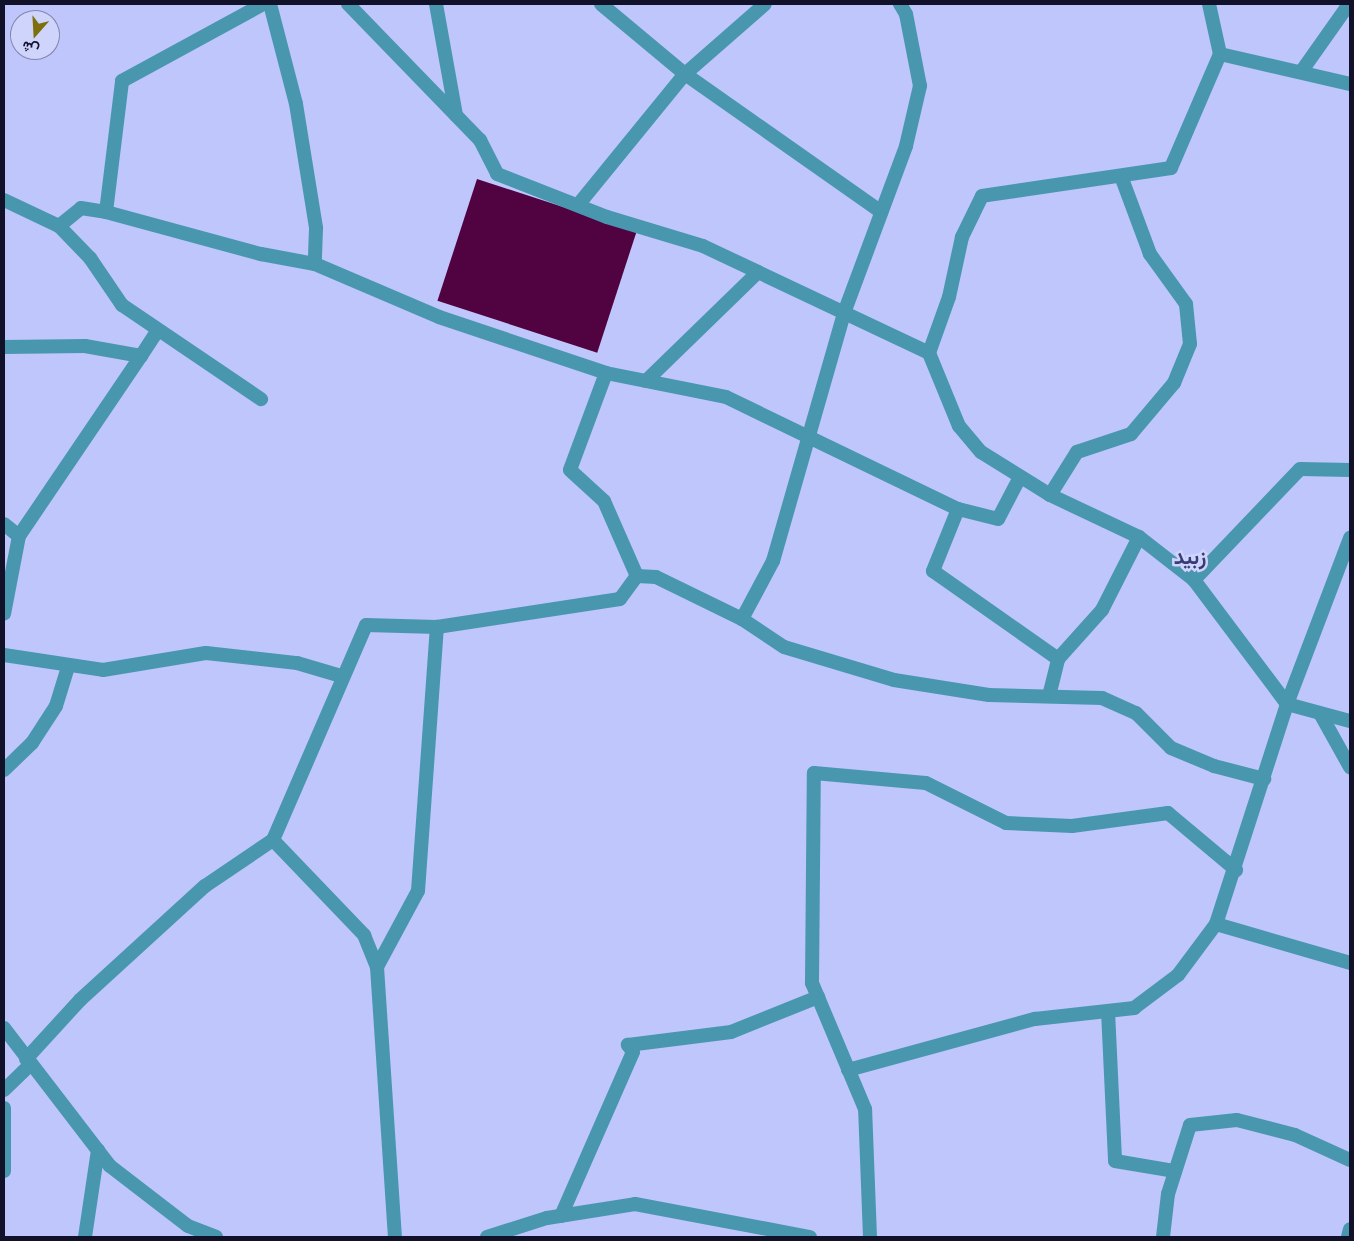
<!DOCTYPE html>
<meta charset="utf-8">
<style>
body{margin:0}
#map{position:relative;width:1354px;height:1241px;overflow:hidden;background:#bfc6fc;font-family:Poppins,Vazirmatn,sans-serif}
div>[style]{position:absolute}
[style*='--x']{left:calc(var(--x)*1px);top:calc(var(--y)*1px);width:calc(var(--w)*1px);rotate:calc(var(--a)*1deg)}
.building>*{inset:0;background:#510341;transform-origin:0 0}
.pedestrian>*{height:14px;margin:-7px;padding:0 7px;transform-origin:7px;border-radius:7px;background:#4997ae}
.minor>*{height:14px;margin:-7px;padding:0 7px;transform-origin:7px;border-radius:7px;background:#4997ae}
span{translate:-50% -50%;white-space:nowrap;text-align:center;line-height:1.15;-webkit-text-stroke:5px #cfd4fd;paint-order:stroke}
.district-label{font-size:21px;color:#393b74;font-weight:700}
.frame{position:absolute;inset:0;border:5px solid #11122a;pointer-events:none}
.north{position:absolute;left:10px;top:10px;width:50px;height:50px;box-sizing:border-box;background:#cfd4fd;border:1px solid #8386a9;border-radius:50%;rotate:199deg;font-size:14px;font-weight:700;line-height:20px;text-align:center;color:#11122a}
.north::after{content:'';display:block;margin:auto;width:18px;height:22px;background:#7e6f0d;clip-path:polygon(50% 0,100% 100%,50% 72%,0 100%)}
</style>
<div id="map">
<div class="building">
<div style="left:477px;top:179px;width:168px;height:128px;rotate:18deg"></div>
</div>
<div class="pedestrian">
<div style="--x:1050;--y:495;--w:51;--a:-57.9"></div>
<div style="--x:1077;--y:452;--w:57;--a:-18.4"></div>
<div style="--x:1131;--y:434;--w:67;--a:-49.9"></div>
<div style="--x:1174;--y:383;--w:42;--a:-67.7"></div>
<div style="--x:1190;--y:344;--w:40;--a:-95.7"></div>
<div style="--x:1186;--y:304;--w:62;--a:-125.8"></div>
<div style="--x:1150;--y:254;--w:83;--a:-110.4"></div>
</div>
<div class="minor">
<div style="--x:270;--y:4;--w:103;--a:75.4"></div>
<div style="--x:296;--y:104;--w:126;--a:80.8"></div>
<div style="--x:316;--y:228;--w:36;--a:92"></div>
<div style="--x:348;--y:4;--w:190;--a:45.9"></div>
<div style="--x:480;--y:140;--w:38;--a:63"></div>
<div style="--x:497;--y:174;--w:118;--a:21.4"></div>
<div style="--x:607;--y:217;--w:100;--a:16.8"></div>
<div style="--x:703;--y:246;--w:250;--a:25.3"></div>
<div style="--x:436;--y:4;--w:113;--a:79.8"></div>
<div style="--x:601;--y:4;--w:109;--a:39.8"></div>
<div style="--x:685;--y:74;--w:240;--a:35.1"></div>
<div style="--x:1209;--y:4;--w:51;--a:77.6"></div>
<div style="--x:1220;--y:54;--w:124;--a:113.3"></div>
<div style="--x:1171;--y:168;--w:191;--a:171.6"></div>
<div style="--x:982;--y:196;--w:46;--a:116"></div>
<div style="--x:962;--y:237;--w:61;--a:102.2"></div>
<div style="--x:949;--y:297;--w:59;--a:109.7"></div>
<div style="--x:929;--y:353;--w:79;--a:67.7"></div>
<div style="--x:959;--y:426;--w:34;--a:50"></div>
<div style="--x:981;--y:452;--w:81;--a:31.9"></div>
<div style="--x:1050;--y:495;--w:98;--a:25.3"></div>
<div style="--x:1139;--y:537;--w:70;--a:38"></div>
<div style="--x:1194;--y:580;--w:155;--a:53.1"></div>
<div style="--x:1287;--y:704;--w:65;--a:15.1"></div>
<div style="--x:1220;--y:54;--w:133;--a:13"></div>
<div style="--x:1301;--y:72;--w:83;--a:-54.8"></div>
<div style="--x:4;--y:200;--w:61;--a:25.3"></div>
<div style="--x:59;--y:226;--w:45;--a:45.9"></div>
<div style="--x:90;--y:258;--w:57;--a:55.8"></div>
<div style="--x:122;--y:305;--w:168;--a:34.1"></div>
<div style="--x:578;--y:205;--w:169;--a:-50.8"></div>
<div style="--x:685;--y:74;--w:106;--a:-41.2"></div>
<div style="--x:106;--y:212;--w:132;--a:-83"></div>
<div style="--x:122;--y:81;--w:161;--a:-28.6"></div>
<div style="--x:59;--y:226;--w:28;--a:-39"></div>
<div style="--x:81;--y:208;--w:25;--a:9"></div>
<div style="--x:106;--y:212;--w:161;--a:15.2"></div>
<div style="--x:261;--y:254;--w:55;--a:10.5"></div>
<div style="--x:315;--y:264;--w:135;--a:23.1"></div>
<div style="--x:439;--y:317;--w:176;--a:18.5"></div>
<div style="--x:606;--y:373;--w:103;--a:110.4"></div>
<div style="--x:570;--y:470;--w:46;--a:42.4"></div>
<div style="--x:604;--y:501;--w:82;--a:66.3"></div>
<div style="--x:4;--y:347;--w:81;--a:-0.7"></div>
<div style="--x:85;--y:346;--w:57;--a:10.1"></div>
<div style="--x:141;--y:356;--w:30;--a:-57"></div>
<div style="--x:606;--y:373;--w:122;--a:11.3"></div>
<div style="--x:726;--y:397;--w:258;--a:25.8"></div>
<div style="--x:646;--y:381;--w:156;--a:-44.2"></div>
<div style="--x:1020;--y:477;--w:47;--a:117.6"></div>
<div style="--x:998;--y:519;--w:41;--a:-166"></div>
<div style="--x:958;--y:509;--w:67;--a:112"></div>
<div style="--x:933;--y:571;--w:153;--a:35.1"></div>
<div style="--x:4;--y:524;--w:19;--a:39"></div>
<div style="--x:19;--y:536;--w:79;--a:100.9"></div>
<div style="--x:19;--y:536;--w:217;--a:-55.9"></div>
<div style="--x:1194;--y:580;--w:153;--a:-46.3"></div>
<div style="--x:1300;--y:469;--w:50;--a:1.1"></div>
<div style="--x:742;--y:619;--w:66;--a:-61.9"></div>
<div style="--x:773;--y:561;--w:258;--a:-74"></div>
<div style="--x:844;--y:313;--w:178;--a:-69.6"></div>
<div style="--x:906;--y:146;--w:62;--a:-76.9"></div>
<div style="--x:920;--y:86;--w:73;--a:-101"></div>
<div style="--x:906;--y:14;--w:12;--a:-121"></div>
<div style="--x:4;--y:655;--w:100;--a:8.6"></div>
<div style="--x:103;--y:670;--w:104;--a:-9.4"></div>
<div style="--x:206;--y:653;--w:92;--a:6.3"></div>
<div style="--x:297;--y:663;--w:46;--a:16.5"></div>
<div style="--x:1049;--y:696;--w:38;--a:-76"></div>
<div style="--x:1058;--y:659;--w:66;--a:-48.1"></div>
<div style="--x:1102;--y:610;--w:82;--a:-63.1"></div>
<div style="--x:1321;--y:715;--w:60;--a:60.9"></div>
<div style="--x:4;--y:770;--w:39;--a:-44"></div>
<div style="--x:32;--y:743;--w:44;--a:-57"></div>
<div style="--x:56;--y:706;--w:41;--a:-72.9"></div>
<div style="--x:273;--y:840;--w:132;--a:46.2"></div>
<div style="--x:364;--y:935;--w:35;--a:68"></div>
<div style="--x:377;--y:967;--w:271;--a:86.2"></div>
<div style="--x:1216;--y:924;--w:140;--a:16.2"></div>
<div style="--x:377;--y:967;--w:86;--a:-61.7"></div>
<div style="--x:418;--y:891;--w:265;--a:-85.9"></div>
<div style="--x:437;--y:627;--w:185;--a:-8.7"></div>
<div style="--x:620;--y:599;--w:29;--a:-54"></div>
<div style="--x:637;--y:576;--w:19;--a:3"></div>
<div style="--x:656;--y:577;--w:96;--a:26"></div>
<div style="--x:742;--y:619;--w:50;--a:33.7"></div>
<div style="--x:784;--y:647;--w:115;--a:16.7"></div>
<div style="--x:894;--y:680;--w:96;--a:9"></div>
<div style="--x:989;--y:695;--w:113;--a:1.5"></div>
<div style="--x:1102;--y:698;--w:37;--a:24"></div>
<div style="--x:1136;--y:713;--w:49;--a:45"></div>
<div style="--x:1171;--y:748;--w:47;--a:22.7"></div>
<div style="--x:1214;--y:766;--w:52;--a:14.6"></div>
<div style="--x:1108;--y:1011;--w:150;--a:87.3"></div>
<div style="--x:1115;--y:1161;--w:61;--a:9.5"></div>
<div style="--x:4;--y:1028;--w:174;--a:52.5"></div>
<div style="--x:110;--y:1166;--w:98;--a:37.6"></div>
<div style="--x:188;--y:1226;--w:30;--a:21"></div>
<div style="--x:26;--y:1059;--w:80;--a:-47.5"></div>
<div style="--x:80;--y:1000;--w:169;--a:-42.4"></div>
<div style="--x:205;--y:886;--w:82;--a:-34.1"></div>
<div style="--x:273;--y:840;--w:234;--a:-66.6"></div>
<div style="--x:366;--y:625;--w:71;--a:1.6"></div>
<div style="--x:848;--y:1070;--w:194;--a:-15.3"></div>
<div style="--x:1035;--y:1019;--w:100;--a:-6.3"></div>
<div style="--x:1134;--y:1008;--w:55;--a:-36.9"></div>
<div style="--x:1178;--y:975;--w:64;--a:-53.3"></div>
<div style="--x:1216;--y:924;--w:231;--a:-72.1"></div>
<div style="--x:1287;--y:704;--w:178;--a:-69.2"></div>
<div style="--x:4;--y:1090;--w:36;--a:-44"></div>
<div style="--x:4;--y:1108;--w:63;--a:90"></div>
<div style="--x:561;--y:1216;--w:179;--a:-66.3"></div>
<div style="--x:633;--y:1052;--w:9;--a:-126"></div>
<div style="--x:628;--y:1045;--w:104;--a:-7.2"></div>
<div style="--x:731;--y:1032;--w:94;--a:-21.9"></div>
<div style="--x:85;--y:1237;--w:88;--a:-81.5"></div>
<div style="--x:487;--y:1237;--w:63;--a:-17.6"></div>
<div style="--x:547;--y:1218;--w:89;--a:-9"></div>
<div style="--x:635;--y:1204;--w:178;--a:10.7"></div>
<div style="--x:870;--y:1237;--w:128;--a:-92.2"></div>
<div style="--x:865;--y:1109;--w:137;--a:-112.8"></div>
<div style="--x:812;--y:983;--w:210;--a:-89.5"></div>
<div style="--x:814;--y:773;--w:112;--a:5.1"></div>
<div style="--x:926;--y:783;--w:89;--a:26.6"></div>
<div style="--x:1006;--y:823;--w:66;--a:2.6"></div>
<div style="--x:1072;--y:826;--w:97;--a:-7.7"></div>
<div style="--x:1168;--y:813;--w:89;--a:40"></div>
<div style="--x:1163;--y:1237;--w:43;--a:-83.4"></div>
<div style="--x:1168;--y:1194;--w:72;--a:-72.3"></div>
<div style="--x:1190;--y:1125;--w:47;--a:-6.1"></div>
<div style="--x:1237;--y:1120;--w:60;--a:14.5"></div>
<div style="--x:1295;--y:1135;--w:60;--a:24.4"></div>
<div style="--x:1348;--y:1237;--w:8;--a:-76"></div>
</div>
<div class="district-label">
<span style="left:1190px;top:557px">زبيد</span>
</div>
<div class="frame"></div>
<div class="north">ش</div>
</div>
